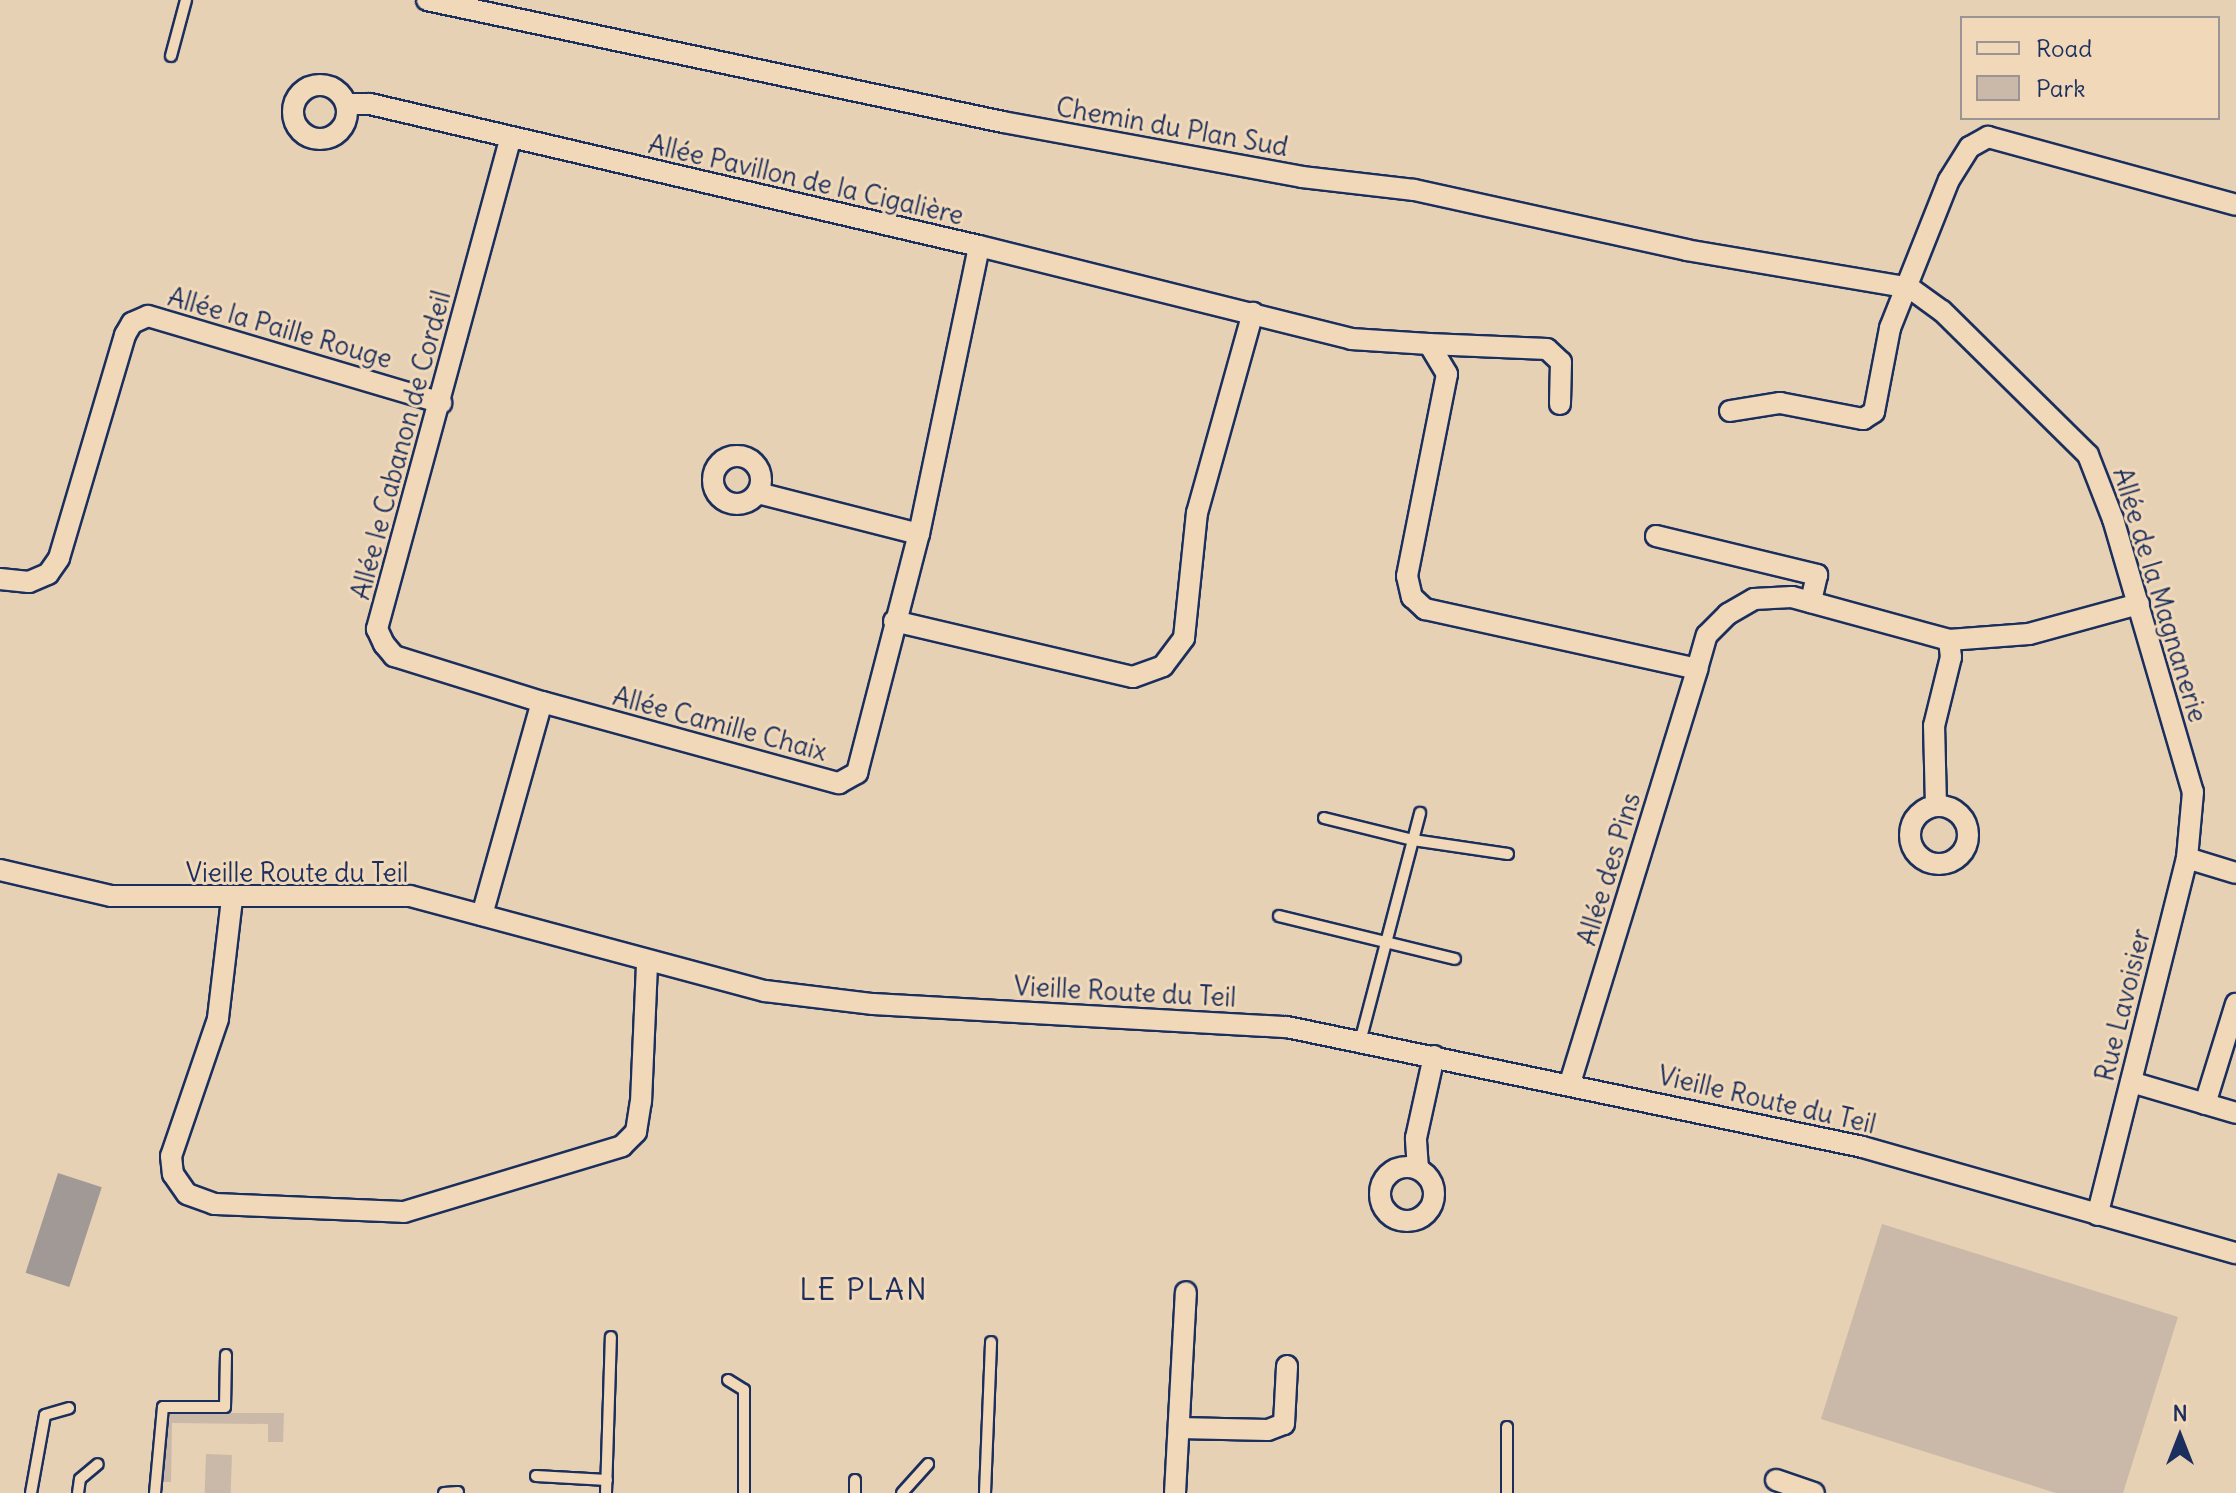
<!DOCTYPE html>
<meta charset="utf-8">
<style>
body{margin:0}
#map{position:relative;width:2236px;height:1493px;overflow:hidden;background:#e7d1b4;font-family:Delius,sans-serif}
div>[style]{position:absolute}
[style*='--x']{left:calc(var(--x)*1px);top:calc(var(--y)*1px);width:calc(var(--w)*1px);rotate:calc(var(--a)*1deg)}
.green>*{inset:0;background:#cab9a8;transform-origin:0 0}
.water>*{inset:0;background:#a19996;transform-origin:0 0}
.roads{filter:drop-shadow(2px 0 #1b2f5e) drop-shadow(-2px 0 #1b2f5e) drop-shadow(0 2px #1b2f5e) drop-shadow(0 -2px #1b2f5e)}
.lane>*{height:10px;margin:-5px;padding:0 5px;transform-origin:5px;border-radius:5px;background:#f0d8b8}
.street>*{height:20px;margin:-10px;padding:0 10px;transform-origin:10px;border-radius:10px;background:#f0d8b8}
.street>.ring{margin:-10px;padding:0;box-sizing:content-box;background:none;border:20px solid #f0d8b8;border-radius:50%}
span{translate:-50% -50%;white-space:nowrap;text-align:center;line-height:1.15;-webkit-text-stroke:6px #f0d8b8;paint-order:stroke}
.street-label{font-size:26px;color:#1b2f5e}
.quarter-label{font-size:30px;color:#1b2f5e;letter-spacing:2px}
.legend{position:absolute;left:1960px;top:16px;width:260px;height:104px;box-sizing:border-box;background:#f0d8b8;border:2px solid #9b9494;margin:0;padding:10px 14px;list-style:none;font-size:24px;color:#1b2f5e}
.legend li{display:flex;align-items:center;gap:16px;height:40px}
.legend b{width:40px;border:2px solid #9b9494}
.north{position:absolute;left:2140px;top:1397px;width:80px;height:80px;-webkit-text-stroke:6px #f0d8b8;paint-order:stroke;rotate:0deg;font-size:22px;font-weight:700;line-height:32px;text-align:center;color:#1b2f5e}
.north::after{content:'';display:block;margin:auto;width:28px;height:36px;background:#1b2f5e;clip-path:polygon(50% 0,100% 100%,50% 72%,0 100%)}
</style>
<div id="map">
<div class="green">
<div style="clip-path:polygon(1882px 1224px,2178px 1317px,2123px 1493px,2056px 1493px,1821px 1419px)"></div>
<div style="clip-path:polygon(168px 1413px,284px 1413px,283px 1442px,268px 1442px,268px 1424px,172px 1423px,171px 1482px,162px 1482px)"></div>
<div style="left:206px;top:1454px;width:26px;height:39px;rotate:2deg"></div>
</div>
<div class="water">
<div style="left:58px;top:1173px;width:46px;height:105px;rotate:18deg"></div>
</div>
<div class="roads">
<div class="lane">
<div style="--x:171;--y:56;--w:58;--a:-75"></div>
<div style="--x:1324;--y:818;--w:92;--a:13.9"></div>
<div style="--x:1413;--y:840;--w:96;--a:8.4"></div>
<div style="--x:1279;--y:916;--w:181;--a:13.7"></div>
<div style="--x:1360;--y:1042;--w:237;--a:-75.3"></div>
<div style="--x:728;--y:1380;--w:19;--a:32"></div>
<div style="--x:744;--y:1390;--w:103;--a:90"></div>
<div style="--x:1507;--y:1427;--w:66;--a:90"></div>
<div style="--x:536;--y:1476;--w:71;--a:3.2"></div>
<div style="--x:855;--y:1480;--w:13;--a:90"></div>
<div style="--x:31;--y:1493;--w:79;--a:-79.8"></div>
<div style="--x:45;--y:1415;--w:25;--a:-16"></div>
<div style="--x:78;--y:1493;--w:14;--a:-82"></div>
<div style="--x:80;--y:1479;--w:23;--a:-40"></div>
<div style="--x:155;--y:1493;--w:86;--a:-84.7"></div>
<div style="--x:163;--y:1407;--w:62;--a:0"></div>
<div style="--x:225;--y:1407;--w:52;--a:-88.9"></div>
<div style="--x:444;--y:1493;--w:14;--a:-4"></div>
<div style="--x:606;--y:1493;--w:156;--a:-88.2"></div>
<div style="--x:902;--y:1493;--w:39;--a:-48"></div>
<div style="--x:985;--y:1493;--w:151;--a:-87.7"></div>
</div>
<div class="street">
<div style="--x:427;--y:0;--w:589;--a:11.96"></div>
<div style="--x:1003;--y:122;--w:304;--a:10.4"></div>
<div style="--x:1302;--y:177;--w:113;--a:6.6"></div>
<div style="--x:1414;--y:190;--w:279;--a:12.4"></div>
<div style="--x:1686;--y:250;--w:227;--a:9.6"></div>
<div style="--x:1910;--y:288;--w:39;--a:36"></div>
<div style="--x:1942;--y:311;--w:205;--a:44.6"></div>
<div style="--x:2088;--y:455;--w:69;--a:68.7"></div>
<div style="--x:2113;--y:519;--w:284;--a:73.7"></div>
<div style="--x:2193;--y:792;--w:66;--a:95.2"></div>
<div style="--x:2187;--y:858;--w:368;--a:104.1"></div>
<div class="ring" style="left:293px;top:85px;width:34px;height:34px"></div>
<div style="--x:347;--y:104;--w:23;--a:0"></div>
<div style="--x:370;--y:104;--w:625;--a:13.13"></div>
<div style="--x:979;--y:246;--w:383;--a:14"></div>
<div style="--x:1351;--y:339;--w:78;--a:3.7"></div>
<div style="--x:1429;--y:344;--w:35;--a:59"></div>
<div style="--x:1447;--y:374;--w:206;--a:101.2"></div>
<div style="--x:1407;--y:576;--w:22;--a:77"></div>
<div style="--x:1412;--y:597;--w:18;--a:43"></div>
<div style="--x:1425;--y:609;--w:279;--a:12.4"></div>
<div style="--x:1697;--y:669;--w:35;--a:-74"></div>
<div style="--x:1707;--y:635;--w:30;--a:-45"></div>
<div style="--x:1728;--y:614;--w:30;--a:-30"></div>
<div style="--x:1754;--y:599;--w:38;--a:-3"></div>
<div style="--x:1792;--y:597;--w:163;--a:15.3"></div>
<div style="--x:1949;--y:640;--w:80;--a:-4.3"></div>
<div style="--x:2029;--y:634;--w:114;--a:-15.3"></div>
<div style="--x:510;--y:140;--w:507;--a:105.22"></div>
<div style="--x:377;--y:629;--w:17;--a:65"></div>
<div style="--x:384;--y:644;--w:16;--a:50"></div>
<div style="--x:394;--y:656;--w:155;--a:17.3"></div>
<div style="--x:542;--y:702;--w:308;--a:15.3"></div>
<div style="--x:839;--y:783;--w:21;--a:-29"></div>
<div style="--x:857;--y:773;--w:247;--a:-75.5"></div>
<div style="--x:919;--y:534;--w:294;--a:-78.2"></div>
<div style="--x:1429;--y:344;--w:118;--a:2.4"></div>
<div style="--x:1547;--y:349;--w:19;--a:43"></div>
<div style="--x:1561;--y:362;--w:42;--a:91.4"></div>
<div style="--x:1730;--y:411;--w:51;--a:-9.1"></div>
<div style="--x:1780;--y:403;--w:85;--a:10.9"></div>
<div style="--x:1863;--y:419;--w:13;--a:-32"></div>
<div style="--x:1874;--y:412;--w:86;--a:-79.2"></div>
<div style="--x:1890;--y:328;--w:159;--a:-68.3"></div>
<div style="--x:1949;--y:180;--w:39;--a:-58"></div>
<div style="--x:1970;--y:147;--w:21;--a:-29"></div>
<div style="--x:1988;--y:137;--w:257;--a:15.3"></div>
<div class="ring" style="left:713px;top:456px;width:28px;height:28px"></div>
<div style="--x:758;--y:493;--w:166;--a:14.3"></div>
<div style="--x:1656;--y:536;--w:166;--a:13.6"></div>
<div style="--x:1817;--y:575;--w:28;--a:103"></div>
<div style="--x:0;--y:579;--w:29;--a:6"></div>
<div style="--x:29;--y:582;--w:21;--a:-23"></div>
<div style="--x:48;--y:574;--w:19;--a:-55"></div>
<div style="--x:59;--y:558;--w:233;--a:-73.5"></div>
<div style="--x:125;--y:335;--w:14;--a:-60"></div>
<div style="--x:132;--y:323;--w:17;--a:-24"></div>
<div style="--x:148;--y:316;--w:306;--a:16.5"></div>
<div style="--x:894;--y:621;--w:245;--a:13.2"></div>
<div style="--x:1133;--y:677;--w:32;--a:-20"></div>
<div style="--x:1163;--y:666;--w:35;--a:-53"></div>
<div style="--x:1184;--y:638;--w:126;--a:-84.1"></div>
<div style="--x:1197;--y:513;--w:208;--a:-74.4"></div>
<div style="--x:1936;--y:806;--w:80;--a:-91.4"></div>
<div style="--x:1934;--y:726;--w:71;--a:-76.2"></div>
<div style="--x:1951;--y:657;--w:17;--a:-97"></div>
<div class="ring" style="left:1910px;top:806px;width:38px;height:38px"></div>
<div style="--x:2187;--y:858;--w:51;--a:17"></div>
<div style="--x:0;--y:870;--w:114;--a:13.2"></div>
<div style="--x:111;--y:896;--w:299;--a:0"></div>
<div style="--x:410;--y:896;--w:367;--a:15"></div>
<div style="--x:765;--y:991;--w:109;--a:6.9"></div>
<div style="--x:873;--y:1004;--w:415;--a:3.2"></div>
<div style="--x:1287;--y:1027;--w:588;--a:11.77"></div>
<div style="--x:1863;--y:1147;--w:388;--a:15.9"></div>
<div style="--x:232;--y:899;--w:121;--a:96.7"></div>
<div style="--x:218;--y:1019;--w:145;--a:108.9"></div>
<div style="--x:171;--y:1156;--w:18;--a:84"></div>
<div style="--x:173;--y:1174;--w:24;--a:55"></div>
<div style="--x:187;--y:1194;--w:29;--a:20"></div>
<div style="--x:214;--y:1204;--w:190;--a:2.4"></div>
<div style="--x:404;--y:1212;--w:228;--a:-16.8"></div>
<div style="--x:622;--y:1146;--w:20;--a:-45"></div>
<div style="--x:636;--y:1132;--w:30;--a:-81"></div>
<div style="--x:641;--y:1102;--w:140;--a:-87.5"></div>
<div style="--x:482;--y:915;--w:221;--a:-74.3"></div>
<div style="--x:2131;--y:1082;--w:109;--a:16.4"></div>
<div style="--x:1570;--y:1083;--w:433;--a:-72.9"></div>
<div style="--x:2205;--y:1104;--w:105;--a:-72.8"></div>
<div class="ring" style="left:1380px;top:1167px;width:34px;height:34px"></div>
<div style="--x:1418;--y:1169;--w:31;--a:-94"></div>
<div style="--x:1416;--y:1138;--w:84;--a:-77.6"></div>
<div style="--x:1179;--y:1428;--w:89;--a:1.3"></div>
<div style="--x:1268;--y:1430;--w:17;--a:-21"></div>
<div style="--x:1284;--y:1424;--w:58;--a:-87"></div>
<div style="--x:1776;--y:1480;--w:40;--a:18.9"></div>
<div style="--x:1175;--y:1493;--w:201;--a:-86.9"></div>
</div>
</div>
<div class="street-label">
<span style="left:1172px;top:127px;rotate:10deg">Chemin du Plan Sud</span>
<span style="left:806px;top:180px;rotate:13deg">Allée Pavillon de la Cigalière</span>
<span style="left:280px;top:328px;rotate:16deg">Allée la Paille Rouge</span>
<span style="left:401px;top:445px;rotate:-75deg">Allée le Cabanon de Cordeil</span>
<span style="left:2160px;top:595px;rotate:73deg">Allée de la Magnanerie</span>
<span style="left:720px;top:724px;rotate:15deg">Allée Camille Chaix</span>
<span style="left:1609px;top:869px;rotate:-73deg">Allée des Pins</span>
<span style="left:297px;top:873px">Vieille Route du Teil</span>
<span style="left:1125px;top:992px;rotate:3deg">Vieille Route du Teil</span>
<span style="left:2123px;top:1005px;rotate:-76deg">Rue Lavoisier</span>
<span style="left:1767px;top:1100px;rotate:13deg">Vieille Route du Teil</span>
</div>
<div class="quarter-label">
<span style="left:864px;top:1289px">LE PLAN</span>
</div>
<ul class="legend">
<li><b style="height:10px;background:#f0d8b8"></b>Road</li>
<li><b style="height:22px;background:#cab9a8"></b>Park</li>
</ul>
<div class="north">N</div>
</div>
